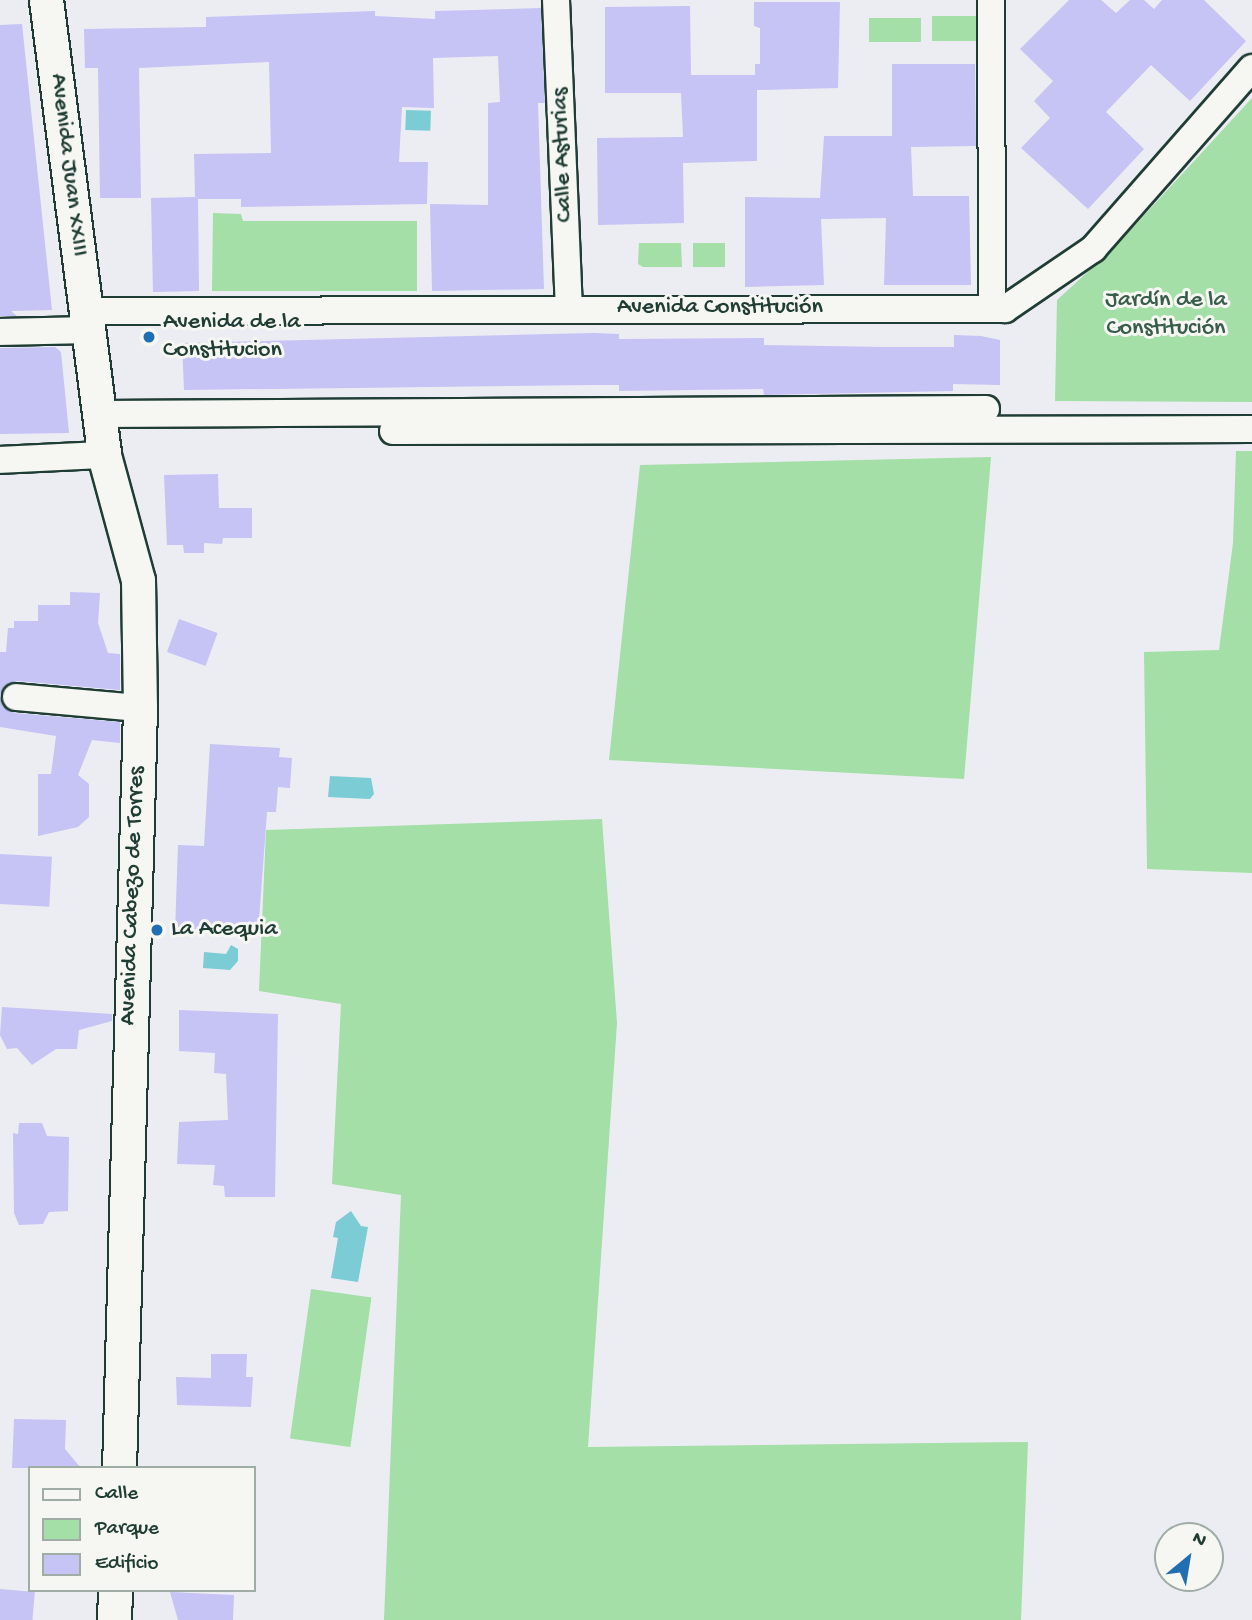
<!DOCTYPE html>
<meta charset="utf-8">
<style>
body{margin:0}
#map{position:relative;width:1252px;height:1620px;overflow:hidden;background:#ececf3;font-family:"Gochi Hand",sans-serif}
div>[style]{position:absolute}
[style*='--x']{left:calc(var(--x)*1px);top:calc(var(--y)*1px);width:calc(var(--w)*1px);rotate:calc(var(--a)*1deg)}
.green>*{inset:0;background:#a3dfa6;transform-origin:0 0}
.water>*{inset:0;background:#7bccd5;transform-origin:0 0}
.building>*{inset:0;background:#c6c3f5;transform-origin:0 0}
.roads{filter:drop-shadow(2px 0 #1f3d34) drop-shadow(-2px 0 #1f3d34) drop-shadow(0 2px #1f3d34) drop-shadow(0 -2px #1f3d34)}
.minor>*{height:26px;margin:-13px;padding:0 13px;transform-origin:13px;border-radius:13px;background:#f6f6f2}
.tertiary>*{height:33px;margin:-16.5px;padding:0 16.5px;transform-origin:16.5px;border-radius:16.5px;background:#f6f6f2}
.dots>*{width:19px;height:19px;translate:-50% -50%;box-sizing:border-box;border:4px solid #f6f6f2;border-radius:50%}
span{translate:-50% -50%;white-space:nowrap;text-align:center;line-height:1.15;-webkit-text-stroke:6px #f6f6f2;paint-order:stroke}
.street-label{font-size:24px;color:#1f3d34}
.park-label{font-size:24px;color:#395d4b}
.poi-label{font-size:24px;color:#1f3d34}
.left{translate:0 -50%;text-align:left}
.legend{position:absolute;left:28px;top:1466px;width:228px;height:126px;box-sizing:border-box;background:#f6f6f2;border:2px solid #a0aca6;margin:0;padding:9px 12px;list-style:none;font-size:21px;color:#1f3d34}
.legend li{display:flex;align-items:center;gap:14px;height:35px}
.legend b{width:35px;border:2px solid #a0aca6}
.north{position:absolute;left:1154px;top:1522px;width:70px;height:70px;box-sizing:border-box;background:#f6f6f2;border:2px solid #a0aca6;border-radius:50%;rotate:30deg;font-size:19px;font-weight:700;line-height:28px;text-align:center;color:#1f3d34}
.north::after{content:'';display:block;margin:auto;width:24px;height:32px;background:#1f6fb2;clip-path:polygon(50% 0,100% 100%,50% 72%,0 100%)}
</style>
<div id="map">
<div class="green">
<div style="left:979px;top:16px;width:25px;height:47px;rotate:90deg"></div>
<div style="left:869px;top:18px;width:52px;height:24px"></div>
<div style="clip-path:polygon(1252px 98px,1252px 402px,1055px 401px,1057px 300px,1115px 247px)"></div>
<div style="clip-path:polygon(213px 213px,241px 214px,243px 221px,417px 221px,417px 291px,212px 291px)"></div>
<div style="clip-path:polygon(639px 243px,681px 243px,682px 267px,643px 267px,638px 264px)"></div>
<div style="left:693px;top:243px;width:32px;height:24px"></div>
<div style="clip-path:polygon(1236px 451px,1252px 451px,1252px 873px,1147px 869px,1144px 652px,1219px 650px,1233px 543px)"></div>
<div style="clip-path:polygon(991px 457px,964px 779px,609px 760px,640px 465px)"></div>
<div style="clip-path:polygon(602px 819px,617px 1023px,588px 1447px,1028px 1442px,1021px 1620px,384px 1620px,401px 1195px,332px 1184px,341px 1004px,259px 991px,266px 830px)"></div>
<div style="left:311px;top:1289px;width:61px;height:151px;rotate:8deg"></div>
</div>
<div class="water">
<div style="left:406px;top:110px;width:25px;height:20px;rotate:2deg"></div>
<div style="clip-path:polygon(330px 776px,371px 778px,374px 794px,370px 799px,328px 797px)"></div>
<div style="clip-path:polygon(231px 945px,238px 949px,238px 961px,230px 970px,203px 968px,204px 952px,226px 954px)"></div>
<div style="clip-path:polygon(351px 1211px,361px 1226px,368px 1227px,358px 1282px,331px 1278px,338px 1238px,333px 1237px,336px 1222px)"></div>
</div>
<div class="building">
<div style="clip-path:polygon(1069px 0,1101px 0,1116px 13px,1130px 0,1144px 0,1154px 9px,1162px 0,1204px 0,1246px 41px,1190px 101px,1151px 65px,1106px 112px,1144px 149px,1088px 209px,1021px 148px,1050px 118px,1034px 101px,1053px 81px,1020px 49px)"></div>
<div style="clip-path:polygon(754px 2px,840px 2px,838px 88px,757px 90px,757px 161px,683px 163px,684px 223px,598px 225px,597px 138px,683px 137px,681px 93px,605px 93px,605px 7px,690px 6px,691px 75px,755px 75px,755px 64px,760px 64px,760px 28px,754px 26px)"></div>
<div style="clip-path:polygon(541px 8px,545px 103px,538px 103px,544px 289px,432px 291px,430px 204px,488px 205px,488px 103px,500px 102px,498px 56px,433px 58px,434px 108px,402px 107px,399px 162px,428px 162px,427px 204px,241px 207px,241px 199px,198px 199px,199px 291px,153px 292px,151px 198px,195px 197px,194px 154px,271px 153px,269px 62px,139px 68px,141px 198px,100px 198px,98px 68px,85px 68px,84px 29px,206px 27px,206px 17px,375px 11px,375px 16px,435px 19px,435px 11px)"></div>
<div style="clip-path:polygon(22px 24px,52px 310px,11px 311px,17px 316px,0 316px,0 25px)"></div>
<div style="clip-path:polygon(892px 64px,975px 64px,976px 146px,911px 147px,913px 196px,969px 196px,971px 285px,884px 285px,886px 218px,821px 219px,824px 285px,745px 287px,745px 197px,820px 198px,824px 136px,892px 136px)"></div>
<div style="clip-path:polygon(594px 333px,619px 334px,619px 339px,764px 338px,764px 345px,887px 347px,954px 347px,954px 335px,981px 336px,1000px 340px,1000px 385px,953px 384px,953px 391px,764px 395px,763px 389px,619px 391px,619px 385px,594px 385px,184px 390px,182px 343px)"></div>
<div style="clip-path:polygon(55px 347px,61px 352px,69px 433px,0 434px,0 348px)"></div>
<div style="clip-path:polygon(218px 474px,219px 508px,252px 508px,252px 538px,223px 538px,222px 544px,204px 543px,204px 553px,184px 553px,183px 545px,167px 545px,164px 475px)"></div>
<div style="clip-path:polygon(70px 592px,100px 593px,98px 623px,108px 653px,120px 654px,120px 690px,17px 681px,4px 687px,2px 703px,15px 713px,120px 722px,120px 743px,92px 740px,78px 775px,89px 784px,89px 817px,78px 827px,38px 836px,38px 774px,51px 774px,56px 736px,0 727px,0 652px,6px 652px,8px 628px,14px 628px,14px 621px,38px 621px,38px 605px,70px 605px)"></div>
<div style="left:179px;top:619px;width:41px;height:35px;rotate:20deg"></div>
<div style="clip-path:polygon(210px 744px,280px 748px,279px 757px,292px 758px,290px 788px,278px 787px,276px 812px,267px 812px,258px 934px,175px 932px,178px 845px,204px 846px)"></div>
<div style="left:0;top:854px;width:52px;height:50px;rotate:3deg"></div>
<div style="clip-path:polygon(2px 1007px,112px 1014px,112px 1021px,79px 1030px,77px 1049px,56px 1049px,32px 1065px,17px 1048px,7px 1049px,0 1035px)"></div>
<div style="clip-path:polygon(179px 1010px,278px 1014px,275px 1197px,225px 1197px,224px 1186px,213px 1185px,215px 1165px,177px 1164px,179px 1122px,228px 1120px,226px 1074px,214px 1073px,215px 1053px,179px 1051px)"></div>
<div style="clip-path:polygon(19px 1123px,42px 1123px,47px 1136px,69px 1137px,68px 1211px,49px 1212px,43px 1224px,19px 1225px,14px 1213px,13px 1133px,18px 1134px)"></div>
<div style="clip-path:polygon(211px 1354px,247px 1354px,246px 1377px,253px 1377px,251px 1407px,177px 1405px,176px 1377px,211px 1378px)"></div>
<div style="clip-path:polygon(14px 1419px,66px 1420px,65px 1449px,81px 1468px,12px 1468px)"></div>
<div style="left:0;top:1589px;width:35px;height:31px;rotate:5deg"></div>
<div style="clip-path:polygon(170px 1592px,234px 1595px,233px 1620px,178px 1620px)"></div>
</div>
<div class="roads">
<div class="minor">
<div style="--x:556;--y:0;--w:310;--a:87.6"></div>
<div style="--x:991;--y:0;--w:308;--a:89.8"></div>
<div style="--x:87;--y:311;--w:918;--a:-0.12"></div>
<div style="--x:1005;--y:309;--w:107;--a:-34.3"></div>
<div style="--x:1093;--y:249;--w:241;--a:-48.7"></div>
<div style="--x:0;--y:332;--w:89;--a:-1.3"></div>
<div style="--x:99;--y:414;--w:887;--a:-0.32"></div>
<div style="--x:393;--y:431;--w:859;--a:-0.13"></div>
<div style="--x:0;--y:460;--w:104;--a:-2.8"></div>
<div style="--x:16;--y:697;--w:124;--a:5.1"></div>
</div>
<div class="tertiary">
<div style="--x:46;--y:0;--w:459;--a:82.7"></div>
<div style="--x:104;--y:455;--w:130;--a:74.8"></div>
<div style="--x:138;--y:580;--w:128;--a:89.1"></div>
<div style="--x:140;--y:708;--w:760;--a:91.58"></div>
<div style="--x:114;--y:1620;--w:30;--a:-88"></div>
</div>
</div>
<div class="dots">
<div style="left:149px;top:337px;background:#1f6fb2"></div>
<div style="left:157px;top:930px;background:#1f6fb2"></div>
</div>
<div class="street-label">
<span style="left:563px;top:155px;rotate:-92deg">Calle Asturias</span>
<span style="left:68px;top:165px;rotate:83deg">Avenida Juan XXIII</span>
<span style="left:720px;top:308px">Avenida Constitución</span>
<span style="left:133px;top:896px;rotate:-88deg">Avenida Cabezo de Torres</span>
</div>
<div class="park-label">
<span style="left:1166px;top:315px">Jardín de la<br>Constitución</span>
</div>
<div class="poi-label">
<span class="left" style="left:163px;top:337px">Avenida de la<br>Constitucion</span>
<span class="left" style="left:171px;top:930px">La Acequia</span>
</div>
<ul class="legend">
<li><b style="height:9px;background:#f6f6f2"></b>Calle</li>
<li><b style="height:19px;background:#a3dfa6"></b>Parque</li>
<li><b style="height:19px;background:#c6c3f5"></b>Edificio</li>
</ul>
<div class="north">N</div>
</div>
